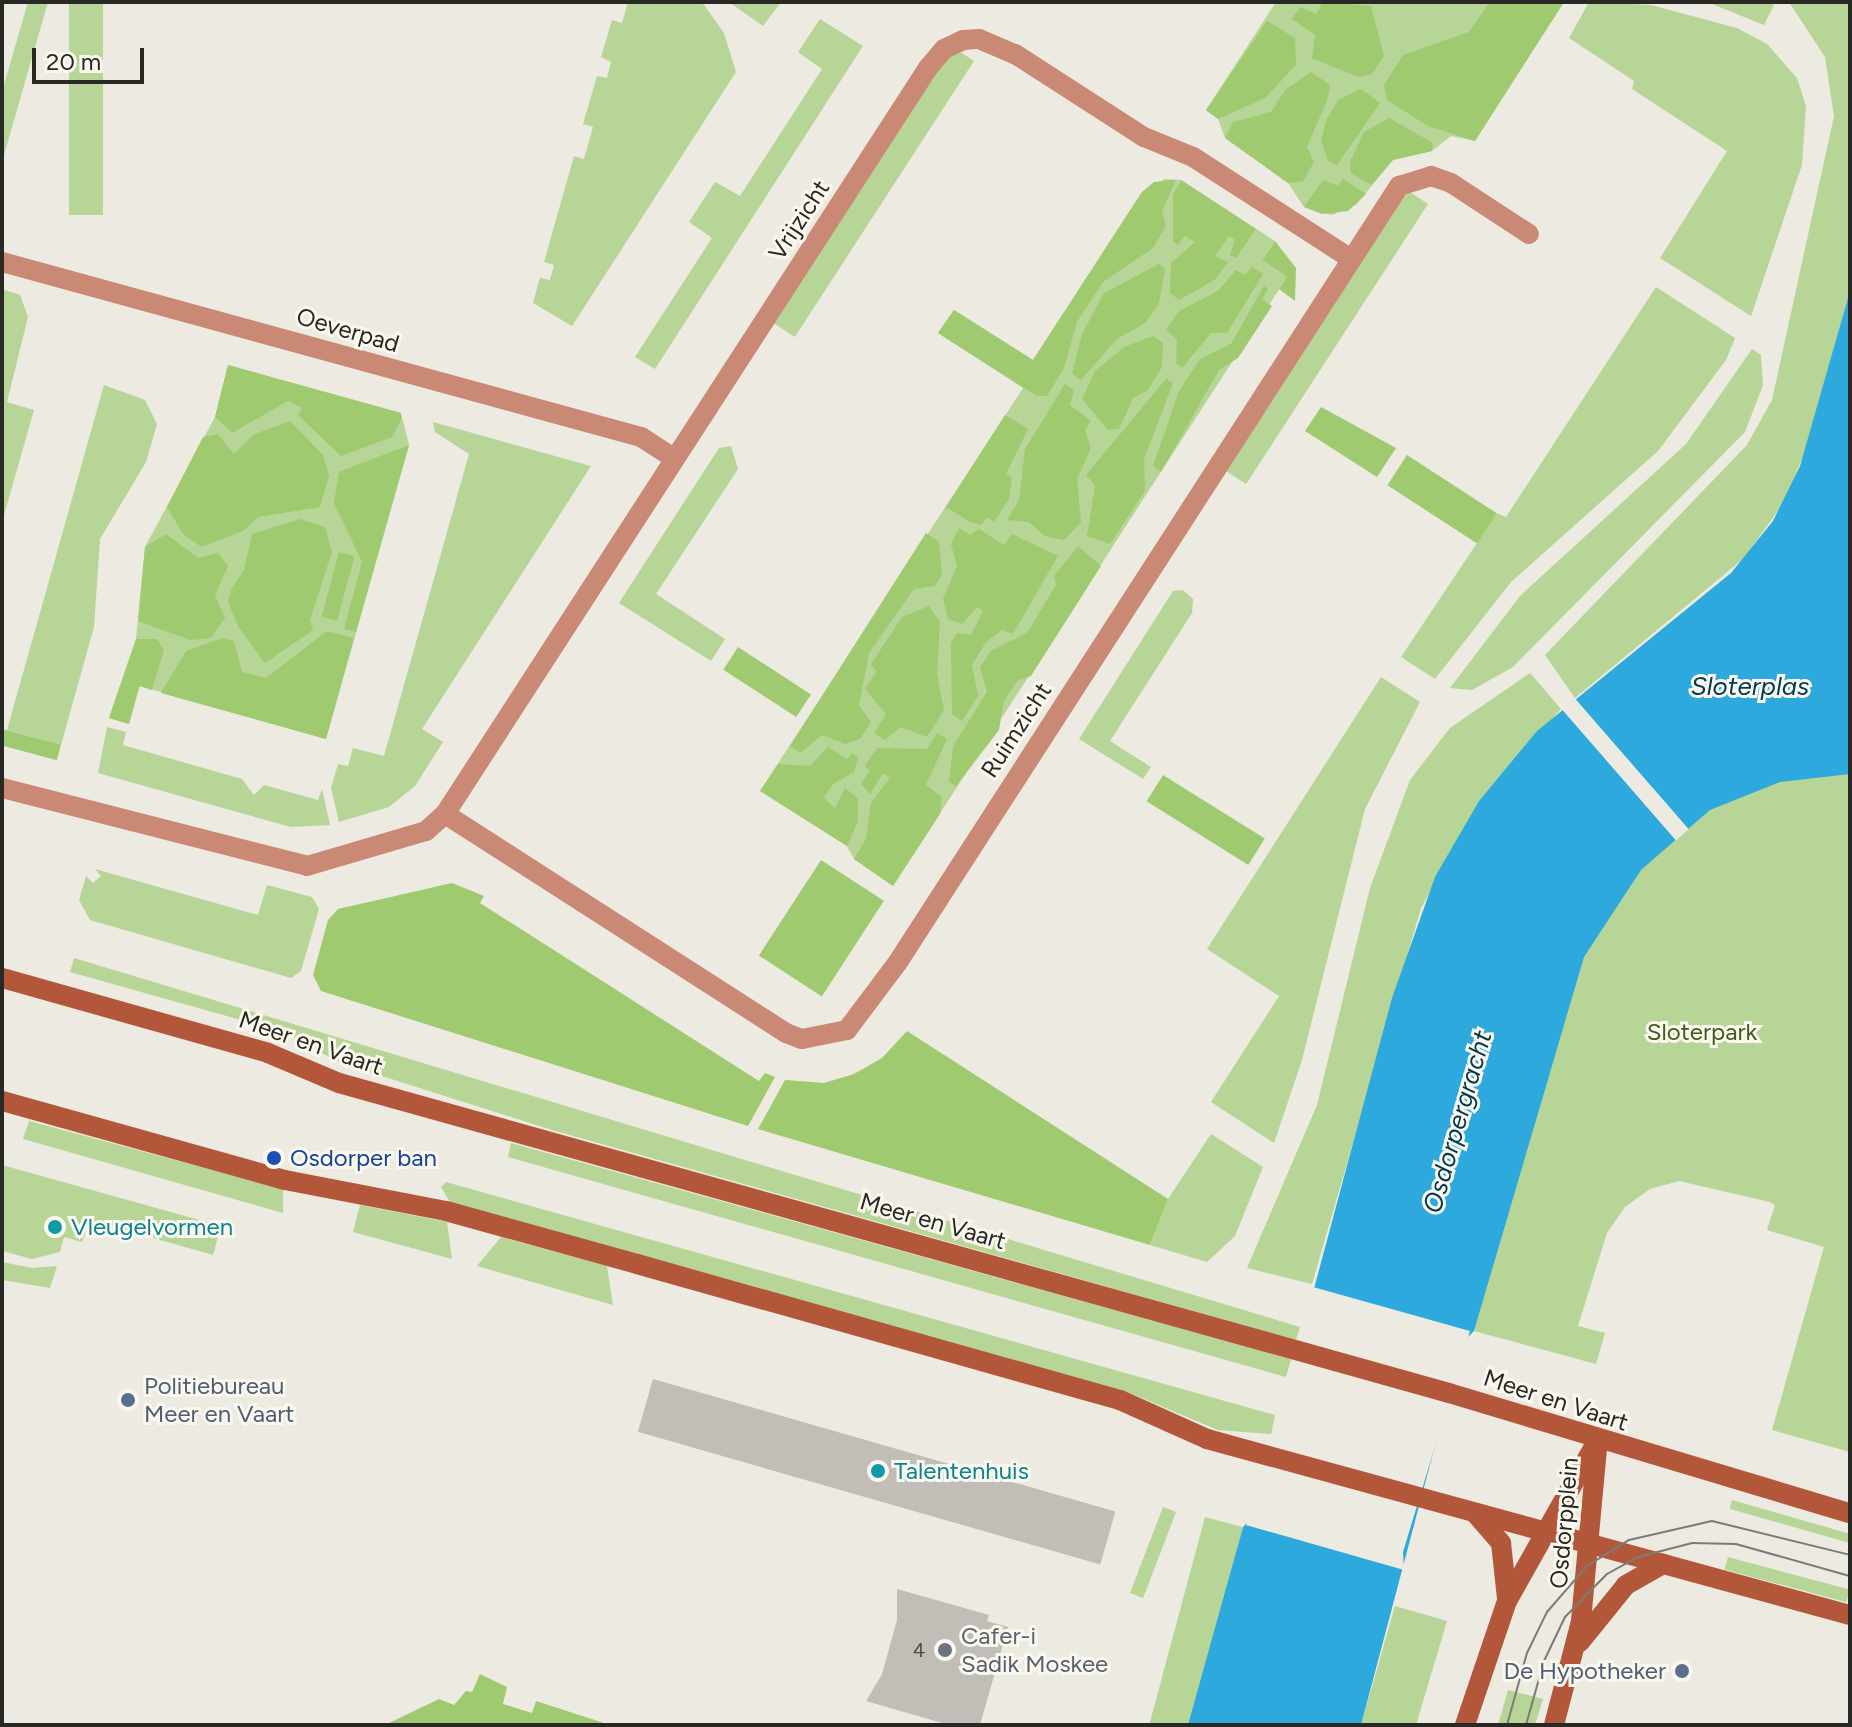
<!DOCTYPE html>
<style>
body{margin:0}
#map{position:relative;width:1852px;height:1727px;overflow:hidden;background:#eceae1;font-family:Figtree,sans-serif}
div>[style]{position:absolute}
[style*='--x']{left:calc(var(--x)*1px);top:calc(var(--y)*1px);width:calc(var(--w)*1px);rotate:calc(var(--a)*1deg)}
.green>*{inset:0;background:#b6d596;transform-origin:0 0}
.forest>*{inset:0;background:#9fca6f;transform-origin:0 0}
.water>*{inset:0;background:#2ea9dd}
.pier>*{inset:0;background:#eceae1;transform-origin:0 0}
.building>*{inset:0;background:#c0beb6;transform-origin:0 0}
.street>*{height:20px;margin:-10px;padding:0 10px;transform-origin:10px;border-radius:10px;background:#c98975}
.secondary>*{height:20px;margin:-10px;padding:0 10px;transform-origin:10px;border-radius:10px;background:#b3573a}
.tram>*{height:2px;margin:-1px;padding:0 1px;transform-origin:1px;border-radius:1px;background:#7c7b75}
.dots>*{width:22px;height:22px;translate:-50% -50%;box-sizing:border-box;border:4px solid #f9f7ee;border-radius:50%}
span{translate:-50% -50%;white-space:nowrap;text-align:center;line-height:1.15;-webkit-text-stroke:6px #f9f7ee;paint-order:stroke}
.number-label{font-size:20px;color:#4e4e48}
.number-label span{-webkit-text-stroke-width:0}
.street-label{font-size:24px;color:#282824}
.park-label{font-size:24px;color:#405b1c}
.transit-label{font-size:24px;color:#164399}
.left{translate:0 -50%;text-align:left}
.culture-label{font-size:24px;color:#0d838f}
.service-label{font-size:24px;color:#4e5e75}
.right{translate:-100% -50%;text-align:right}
.worship-label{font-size:24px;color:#5b616d}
.water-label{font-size:26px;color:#04384e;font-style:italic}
.frame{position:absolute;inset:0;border:4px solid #282824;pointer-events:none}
.scale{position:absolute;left:32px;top:48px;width:112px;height:36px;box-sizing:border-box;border:4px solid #282824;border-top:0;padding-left:10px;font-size:24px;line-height:28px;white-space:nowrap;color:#282824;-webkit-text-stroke:6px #f9f7ee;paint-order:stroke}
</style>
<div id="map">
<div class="green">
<div style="clip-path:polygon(28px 2px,48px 2px,2px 162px,2px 92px)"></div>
<div style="left:69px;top:2px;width:34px;height:213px"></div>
<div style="clip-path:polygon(628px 2px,702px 2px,724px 33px,736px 72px,572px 326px,533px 303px,540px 278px,550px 280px,554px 265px,544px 262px,574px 156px,584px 159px,593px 127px,583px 124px,597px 76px,607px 78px,611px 62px,601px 57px,612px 20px,622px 23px)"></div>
<div style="clip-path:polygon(729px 2px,781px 2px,763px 26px)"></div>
<div style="clip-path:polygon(1276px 2px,1564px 2px,1475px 141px,1451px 136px,1432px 151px,1393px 160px,1356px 205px,1332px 215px,1304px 207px,1288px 183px,1225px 138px,1218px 119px,1206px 110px)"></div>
<div style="clip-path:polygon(1589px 2px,1651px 5px,1737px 28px,1767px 44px,1797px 78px,1806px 106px,1802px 165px,1751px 316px,1660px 258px,1727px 151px,1632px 89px,1634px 81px,1569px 38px)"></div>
<div style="clip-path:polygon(1707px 2px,1771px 2px,1774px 5px,1764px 25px)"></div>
<div style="clip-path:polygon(1789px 2px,1850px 2px,1850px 291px,1807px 446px,1785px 501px,1744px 558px,1575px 698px,1545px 655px,1747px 445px,1772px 400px,1834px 116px,1825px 57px)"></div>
<div style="clip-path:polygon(820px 19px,863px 46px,655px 369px,635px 357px,712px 238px,689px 222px,715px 182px,740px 196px,822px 69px,798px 52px)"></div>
<div style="left:974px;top:61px;width:329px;height:31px;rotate:123deg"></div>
<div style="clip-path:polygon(1165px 179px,1181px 180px,1275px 241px,1262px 260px,1287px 277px,893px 886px,854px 859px,847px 846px,760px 791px,1023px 388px,938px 333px,954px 310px,1033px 360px,1142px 192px)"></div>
<div style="left:1428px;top:204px;width:334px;height:27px;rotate:123deg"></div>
<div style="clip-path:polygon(1656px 287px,1735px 338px,1726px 360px,1658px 451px,1511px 582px,1435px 679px,1401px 657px,1497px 513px,1506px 517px)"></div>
<div style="clip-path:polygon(2px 289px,20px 295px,28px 317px,7px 402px,34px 410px,2px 522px)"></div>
<div style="clip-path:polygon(1752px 349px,1761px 355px,1763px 385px,1745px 432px,1513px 667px,1472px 690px,1450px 688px,1520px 596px,1686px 444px)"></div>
<div style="clip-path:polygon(228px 365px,401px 413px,409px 445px,326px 739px,140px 686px,129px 724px,109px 718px,136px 639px,145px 547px,215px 417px)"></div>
<div style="clip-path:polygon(104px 385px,145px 400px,157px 424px,146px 462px,100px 539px,94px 627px,61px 745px,7px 730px)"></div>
<div style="clip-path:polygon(433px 422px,591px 466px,422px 729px,443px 742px,415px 786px,389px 807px,339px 822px,331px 788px,338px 764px,348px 766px,353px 748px,384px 756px,469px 454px,435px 432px)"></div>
<div style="clip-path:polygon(731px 446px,738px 469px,656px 594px,725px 639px,711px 661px,619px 603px,719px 448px)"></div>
<div style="clip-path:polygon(1183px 590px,1193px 599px,1192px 613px,1110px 741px,1151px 767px,1143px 779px,1079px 739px,1173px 591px)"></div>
<div style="clip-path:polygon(1530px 673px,1561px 709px,1479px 801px,1421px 908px,1312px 1284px,1247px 1268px,1317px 1105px,1370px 888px,1410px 780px,1450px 728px)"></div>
<div style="clip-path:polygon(1381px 677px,1420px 702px,1365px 809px,1302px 1060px,1274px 1143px,1211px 1102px,1279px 996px,1207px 949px)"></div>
<div style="clip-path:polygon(107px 727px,126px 732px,123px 745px,242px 779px,254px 795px,264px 785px,318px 800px,322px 789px,330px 825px,291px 827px,98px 773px)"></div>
<div style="clip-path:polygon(1850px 759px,1850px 1452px,1772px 1430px,1824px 1247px,1767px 1230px,1775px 1205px,1770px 1202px,1679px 1181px,1650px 1189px,1625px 1207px,1607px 1233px,1578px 1326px,1605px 1333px,1596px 1364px,1474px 1331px,1585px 900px,1656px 818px)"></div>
<div style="clip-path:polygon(95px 869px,258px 915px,267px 885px,312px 897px,319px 909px,301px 971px,291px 978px,90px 920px,79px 900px,86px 876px,93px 883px,101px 876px)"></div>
<div style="clip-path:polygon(74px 958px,1300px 1327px,1296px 1340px,552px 1130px,341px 1063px,280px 1031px,70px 972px)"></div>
<div style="clip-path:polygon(29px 1121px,283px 1189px,283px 1213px,23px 1139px)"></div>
<div style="clip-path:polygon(1211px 1134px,1263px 1167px,1235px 1236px,1207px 1262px,1150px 1245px,1168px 1199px)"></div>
<div style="clip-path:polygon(511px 1143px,1291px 1359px,1286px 1377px,508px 1157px)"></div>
<div style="clip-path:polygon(2px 1165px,221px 1226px,213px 1255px,90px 1220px,82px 1242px,64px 1237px,60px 1252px,32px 1259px,2px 1251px)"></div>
<div style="clip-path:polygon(446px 1182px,1275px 1415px,1271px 1434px,1218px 1430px,1130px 1393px,450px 1202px,441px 1187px)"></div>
<div style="clip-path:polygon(360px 1205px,447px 1222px,452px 1259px,353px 1232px)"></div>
<div style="clip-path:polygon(501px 1237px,607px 1266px,613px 1305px,477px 1266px)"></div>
<div style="clip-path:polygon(2px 1262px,32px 1268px,57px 1266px,50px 1288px,2px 1280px)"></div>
<div style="left:1732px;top:1500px;width:123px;height:9px;rotate:16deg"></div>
<div style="left:1163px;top:1507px;width:14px;height:92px;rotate:21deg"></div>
<div style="left:1205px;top:1517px;width:39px;height:217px;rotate:15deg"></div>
<div style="left:1728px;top:1557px;width:126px;height:13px;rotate:15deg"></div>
<div style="clip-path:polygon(1395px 1606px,1447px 1621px,1416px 1725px,1361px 1725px)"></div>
<div style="clip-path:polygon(1508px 1690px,1543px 1699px,1535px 1725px,1498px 1725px)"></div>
</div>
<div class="forest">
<div style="clip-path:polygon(1323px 2px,1371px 6px,1384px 56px,1372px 74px,1358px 77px,1312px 58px,1315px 35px,1292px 19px,1300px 7px,1316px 14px)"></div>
<div style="clip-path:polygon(1490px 2px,1564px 2px,1475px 141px,1428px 126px,1387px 100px,1384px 85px,1403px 55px,1469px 32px)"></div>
<div style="clip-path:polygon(1267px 21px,1295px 38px,1296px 65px,1265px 98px,1218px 119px,1206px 110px)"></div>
<div style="clip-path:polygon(1311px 72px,1330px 85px,1328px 98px,1307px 147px,1314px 162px,1303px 181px,1288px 183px,1225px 138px,1233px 122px,1271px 112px,1285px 90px)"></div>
<div style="clip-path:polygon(1361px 89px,1380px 103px,1337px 165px,1328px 161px,1321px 141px,1326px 121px,1338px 100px)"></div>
<div style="clip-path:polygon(1389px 118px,1433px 143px,1432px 151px,1393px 160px,1371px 185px,1351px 173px,1350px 162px,1364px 132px)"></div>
<div style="clip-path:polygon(1343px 179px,1366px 194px,1348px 211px,1322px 214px,1304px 207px,1323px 180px,1338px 186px)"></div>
<div style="clip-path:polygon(1176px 180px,1162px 211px,1166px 226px,1153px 248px,1103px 282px,1077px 322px,1064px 368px,1047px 396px,1037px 396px,938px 333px,954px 310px,1033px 360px,1142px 192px,1154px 182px)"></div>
<div style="clip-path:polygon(1181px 180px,1256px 229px,1236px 258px,1230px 255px,1235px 240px,1229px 236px,1215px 256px,1228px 262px,1216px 279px,1179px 300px,1170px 293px,1171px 263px,1195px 242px,1185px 236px,1178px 245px,1173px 241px,1173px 195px)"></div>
<div style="clip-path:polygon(1275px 241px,1296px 268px,1295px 301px,1279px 289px,1287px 277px,1262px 260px)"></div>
<div style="clip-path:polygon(1159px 264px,1165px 269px,1159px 303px,1145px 323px,1117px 339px,1081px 380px,1072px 374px,1082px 334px,1104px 293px)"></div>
<div style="clip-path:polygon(1252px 267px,1263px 274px,1227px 333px,1211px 333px,1182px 368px,1176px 363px,1177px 339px,1166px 330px,1179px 311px,1218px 291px,1236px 270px,1245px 275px)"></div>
<div style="clip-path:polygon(1264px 286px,1268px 289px,1262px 299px,1272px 306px,1238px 358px,1219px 370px,1161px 472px,1153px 466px,1179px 391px,1200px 359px,1231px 344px)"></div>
<div style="clip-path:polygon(1153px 336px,1163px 343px,1162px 367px,1148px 390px,1133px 398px,1119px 429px,1108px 430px,1082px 399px,1095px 371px,1124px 347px)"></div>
<div style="clip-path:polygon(228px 365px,401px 413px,401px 420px,392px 437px,341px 456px,298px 415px,302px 408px,288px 401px,232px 433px,215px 417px)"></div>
<div style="clip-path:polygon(1166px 379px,1173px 383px,1144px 459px,1145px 491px,1110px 544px,1087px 536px,1095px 486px,1086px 475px)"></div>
<div style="clip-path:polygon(1065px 384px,1074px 390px,1070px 405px,1091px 421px,1085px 430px,1091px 448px,1077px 479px,1081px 522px,1064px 540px,1045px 536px,1029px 522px,1007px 520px,1019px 500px,1025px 449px)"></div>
<div style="clip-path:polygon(1321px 407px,1396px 448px,1377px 477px,1305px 431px)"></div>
<div style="clip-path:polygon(1005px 415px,1028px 429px,1006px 474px,1012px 478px,1009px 499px,994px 522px,987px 517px,981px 525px,970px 522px,946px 507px)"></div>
<div style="clip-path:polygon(290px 421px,323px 455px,329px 476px,320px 507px,258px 517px,245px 530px,202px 547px,183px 534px,167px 507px,203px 437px,218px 434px,234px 454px,253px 435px)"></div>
<div style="clip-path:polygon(409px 445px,356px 632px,344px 629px,362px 562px,334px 503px,339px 472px)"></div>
<div style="left:1407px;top:455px;width:107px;height:36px;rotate:33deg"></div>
<div style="clip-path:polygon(300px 519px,325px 527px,332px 552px,310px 620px,313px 630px,265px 663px,239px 628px,228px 602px,231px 590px,244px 570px,252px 534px)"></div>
<div style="clip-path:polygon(959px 528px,970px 535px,979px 529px,1004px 545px,1012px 534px,1058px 556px,1013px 634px,1002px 630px,986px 642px,972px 665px,978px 696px,962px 721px,952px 714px,951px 643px,957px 633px,971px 635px,983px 611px,977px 607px,962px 624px,948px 619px,943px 599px,957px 566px,951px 544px)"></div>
<div style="clip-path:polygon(926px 533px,939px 542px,942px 575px,935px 586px,914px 589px,869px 653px,859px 705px,871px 722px,860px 739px,845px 744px,822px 735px,800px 753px,790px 746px)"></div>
<div style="clip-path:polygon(166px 534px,198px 558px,218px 553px,228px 566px,215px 595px,225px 618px,211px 638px,190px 640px,138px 621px,145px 547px)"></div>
<div style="clip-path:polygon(1078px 546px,1101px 566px,1031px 676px,1018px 680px,1004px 701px,999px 730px,956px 786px,949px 782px,953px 746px,987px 692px,980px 667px,991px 651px,1027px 633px,1056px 585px,1054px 576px)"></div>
<div style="left:339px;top:552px;width:16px;height:67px;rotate:15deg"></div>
<div style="clip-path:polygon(929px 606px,940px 622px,937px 674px,944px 710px,927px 737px,901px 727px,885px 740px,874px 733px,886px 714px,865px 689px,876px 672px,871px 664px,902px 617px)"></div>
<div style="clip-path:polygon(327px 631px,354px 638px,326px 739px,161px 693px,186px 651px,222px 638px,234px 641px,242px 672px,266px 678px)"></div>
<div style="clip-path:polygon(136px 639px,157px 639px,164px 650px,152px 690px,139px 686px,129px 724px,109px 718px)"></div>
<div style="left:738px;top:647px;width:87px;height:27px;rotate:33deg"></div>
<div style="left:2px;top:729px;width:61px;height:16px;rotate:15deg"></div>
<div style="clip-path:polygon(937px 733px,947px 739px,926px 785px,942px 797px,940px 814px,893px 886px,854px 859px,866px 839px,871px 803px,890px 778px,883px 773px,870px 794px,861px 784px,870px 770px,865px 766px,877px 748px,927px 749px)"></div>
<div style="clip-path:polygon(828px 747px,847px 759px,852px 753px,858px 757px,854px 772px,833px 784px,824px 798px,835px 808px,845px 788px,858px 798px,858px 821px,847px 846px,760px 791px,778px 764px,810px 766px)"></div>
<div style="left:1163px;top:775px;width:120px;height:31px;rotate:32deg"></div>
<div style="left:821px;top:860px;width:75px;height:114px;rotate:33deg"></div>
<div style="clip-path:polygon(452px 883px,484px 896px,480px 903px,759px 1081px,765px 1073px,775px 1077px,748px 1126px,321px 991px,313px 975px,328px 920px,338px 909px)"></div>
<div style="clip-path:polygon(907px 1031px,1168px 1199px,1150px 1245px,758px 1129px,785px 1080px,824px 1083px,854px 1074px,882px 1058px)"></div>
<div style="clip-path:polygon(480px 1674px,507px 1687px,503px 1704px,532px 1713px,536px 1701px,610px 1725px,385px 1725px,439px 1699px,454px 1705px,466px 1691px,472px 1692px)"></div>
</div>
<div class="water">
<div style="clip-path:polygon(1850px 291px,1850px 774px,1780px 782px,1710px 810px,1641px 870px,1584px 957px,1474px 1331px,1464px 1341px,1449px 1393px,1361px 1725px,1188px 1725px,1243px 1527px,1253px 1516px,1392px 998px,1435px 877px,1479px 801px,1537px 731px,1731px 573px,1773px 521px,1800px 466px)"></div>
</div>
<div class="pier">
<div style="left:1572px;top:695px;width:178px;height:17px;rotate:49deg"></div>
<div style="clip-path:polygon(1313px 1287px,1470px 1331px,1403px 1552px,1404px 1570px,1246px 1525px)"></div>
</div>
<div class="building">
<div style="left:653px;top:1379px;width:481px;height:55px;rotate:16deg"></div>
<div style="clip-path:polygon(897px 1589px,989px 1615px,987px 1621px,1008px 1627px,980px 1725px,949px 1725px,866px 1701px,882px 1674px,897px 1620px)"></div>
</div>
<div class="street">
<div style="--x:2;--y:262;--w:663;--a:15.32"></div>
<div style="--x:641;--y:437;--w:40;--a:32.9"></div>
<div style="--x:2;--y:788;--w:315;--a:14.3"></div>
<div style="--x:307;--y:866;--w:124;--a:-16.4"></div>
<div style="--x:426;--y:831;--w:25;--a:-42"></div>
<div style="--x:445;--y:814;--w:889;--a:-57.08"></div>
<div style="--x:928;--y:68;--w:25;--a:-50"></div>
<div style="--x:944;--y:49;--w:21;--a:-25"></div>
<div style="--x:963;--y:40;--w:16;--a:-4"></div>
<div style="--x:979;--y:39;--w:39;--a:23"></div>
<div style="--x:1015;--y:54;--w:153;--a:32.8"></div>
<div style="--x:1144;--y:137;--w:53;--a:22.2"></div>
<div style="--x:1193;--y:157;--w:187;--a:32.8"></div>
<div style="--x:445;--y:814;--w:405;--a:32.7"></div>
<div style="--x:786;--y:1033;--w:17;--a:21"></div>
<div style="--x:802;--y:1039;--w:46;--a:-11.3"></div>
<div style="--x:847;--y:1030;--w:85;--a:-53.1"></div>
<div style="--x:898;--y:962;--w:924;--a:-57.15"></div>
<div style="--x:1399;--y:186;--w:34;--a:-17"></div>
<div style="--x:1431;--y:176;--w:21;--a:19"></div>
<div style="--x:1451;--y:183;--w:93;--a:33.2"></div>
</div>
<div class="secondary">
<div style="--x:2;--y:978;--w:276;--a:15.7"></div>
<div style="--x:268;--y:1053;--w:77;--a:22.9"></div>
<div style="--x:339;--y:1083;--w:1152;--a:15.6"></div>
<div style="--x:1449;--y:1393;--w:419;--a:16.7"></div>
<div style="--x:2;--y:1101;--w:294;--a:15.6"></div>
<div style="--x:285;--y:1180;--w:164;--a:10.9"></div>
<div style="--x:446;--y:1211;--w:198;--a:15.5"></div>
<div style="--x:637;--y:1264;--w:502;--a:15.73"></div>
<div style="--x:1120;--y:1400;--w:95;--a:24.1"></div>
<div style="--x:1207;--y:1439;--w:667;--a:15.31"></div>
<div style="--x:1475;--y:1513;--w:40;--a:49"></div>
<div style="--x:1501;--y:1543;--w:55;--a:83.8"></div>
<div style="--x:1580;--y:1642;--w:73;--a:-51.1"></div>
<div style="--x:1626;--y:1585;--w:43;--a:-29.6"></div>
<div style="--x:1465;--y:1725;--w:131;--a:-71.3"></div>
<div style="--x:1507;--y:1601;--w:184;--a:-60.6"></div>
<div style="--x:1554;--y:1725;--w:107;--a:-75.4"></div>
<div style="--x:1581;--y:1621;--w:173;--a:-84.7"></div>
</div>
<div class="tram">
<div style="--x:1507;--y:1725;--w:75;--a:-74.5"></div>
<div style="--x:1527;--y:1653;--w:46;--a:-64"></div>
<div style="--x:1547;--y:1612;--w:61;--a:-49"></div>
<div style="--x:1587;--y:1566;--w:49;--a:-31.8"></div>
<div style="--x:1629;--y:1540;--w:85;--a:-12.9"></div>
<div style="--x:1712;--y:1521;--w:142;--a:13.8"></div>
<div style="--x:1526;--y:1725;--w:66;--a:-74.3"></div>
<div style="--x:1544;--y:1661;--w:49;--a:-64.5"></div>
<div style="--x:1565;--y:1617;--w:60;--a:-45.7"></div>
<div style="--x:1607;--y:1574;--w:35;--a:-29"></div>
<div style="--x:1638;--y:1557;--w:56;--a:-14.5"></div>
<div style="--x:1692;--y:1543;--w:44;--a:1.3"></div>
<div style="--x:1736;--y:1544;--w:118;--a:15.7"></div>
</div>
<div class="dots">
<div style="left:274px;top:1158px;background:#1a4fb4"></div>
<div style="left:55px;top:1227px;background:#0f9aa8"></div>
<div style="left:128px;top:1400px;background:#5c6f8a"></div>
<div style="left:878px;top:1471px;background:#0f9aa8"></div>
<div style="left:945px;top:1650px;background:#6b7280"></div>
<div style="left:1682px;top:1671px;background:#5c6f8a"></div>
</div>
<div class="number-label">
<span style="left:919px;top:1650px">4</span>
</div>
<div class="street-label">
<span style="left:799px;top:220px;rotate:-57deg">Vrijzicht</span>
<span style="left:348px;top:330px;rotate:16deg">Oeverpad</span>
<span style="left:1016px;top:730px;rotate:-57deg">Ruimzicht</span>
<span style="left:311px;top:1043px;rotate:19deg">Meer en Vaart</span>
<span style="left:933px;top:1221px;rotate:16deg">Meer en Vaart</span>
<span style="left:1556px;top:1400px;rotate:18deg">Meer en Vaart</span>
<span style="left:1564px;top:1523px;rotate:-85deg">Osdorpplein</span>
</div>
<div class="park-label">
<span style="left:1702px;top:1032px">Sloterpark</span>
</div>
<div class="transit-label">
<span class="left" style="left:290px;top:1158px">Osdorper ban</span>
</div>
<div class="culture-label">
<span class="left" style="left:71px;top:1227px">Vleugelvormen</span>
<span class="left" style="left:894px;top:1471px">Talentenhuis</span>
</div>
<div class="service-label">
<span class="left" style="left:144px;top:1400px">Politiebureau<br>Meer en Vaart</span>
<span class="right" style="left:1666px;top:1671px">De Hypotheker</span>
</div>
<div class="worship-label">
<span class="left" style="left:961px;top:1650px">Cafer-i<br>Sadik Moskee</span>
</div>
<div class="water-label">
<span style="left:1750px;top:687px">Sloterplas</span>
<span style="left:1458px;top:1122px;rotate:-74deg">Osdorpergracht</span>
</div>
<div class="frame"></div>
<div class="scale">20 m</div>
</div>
